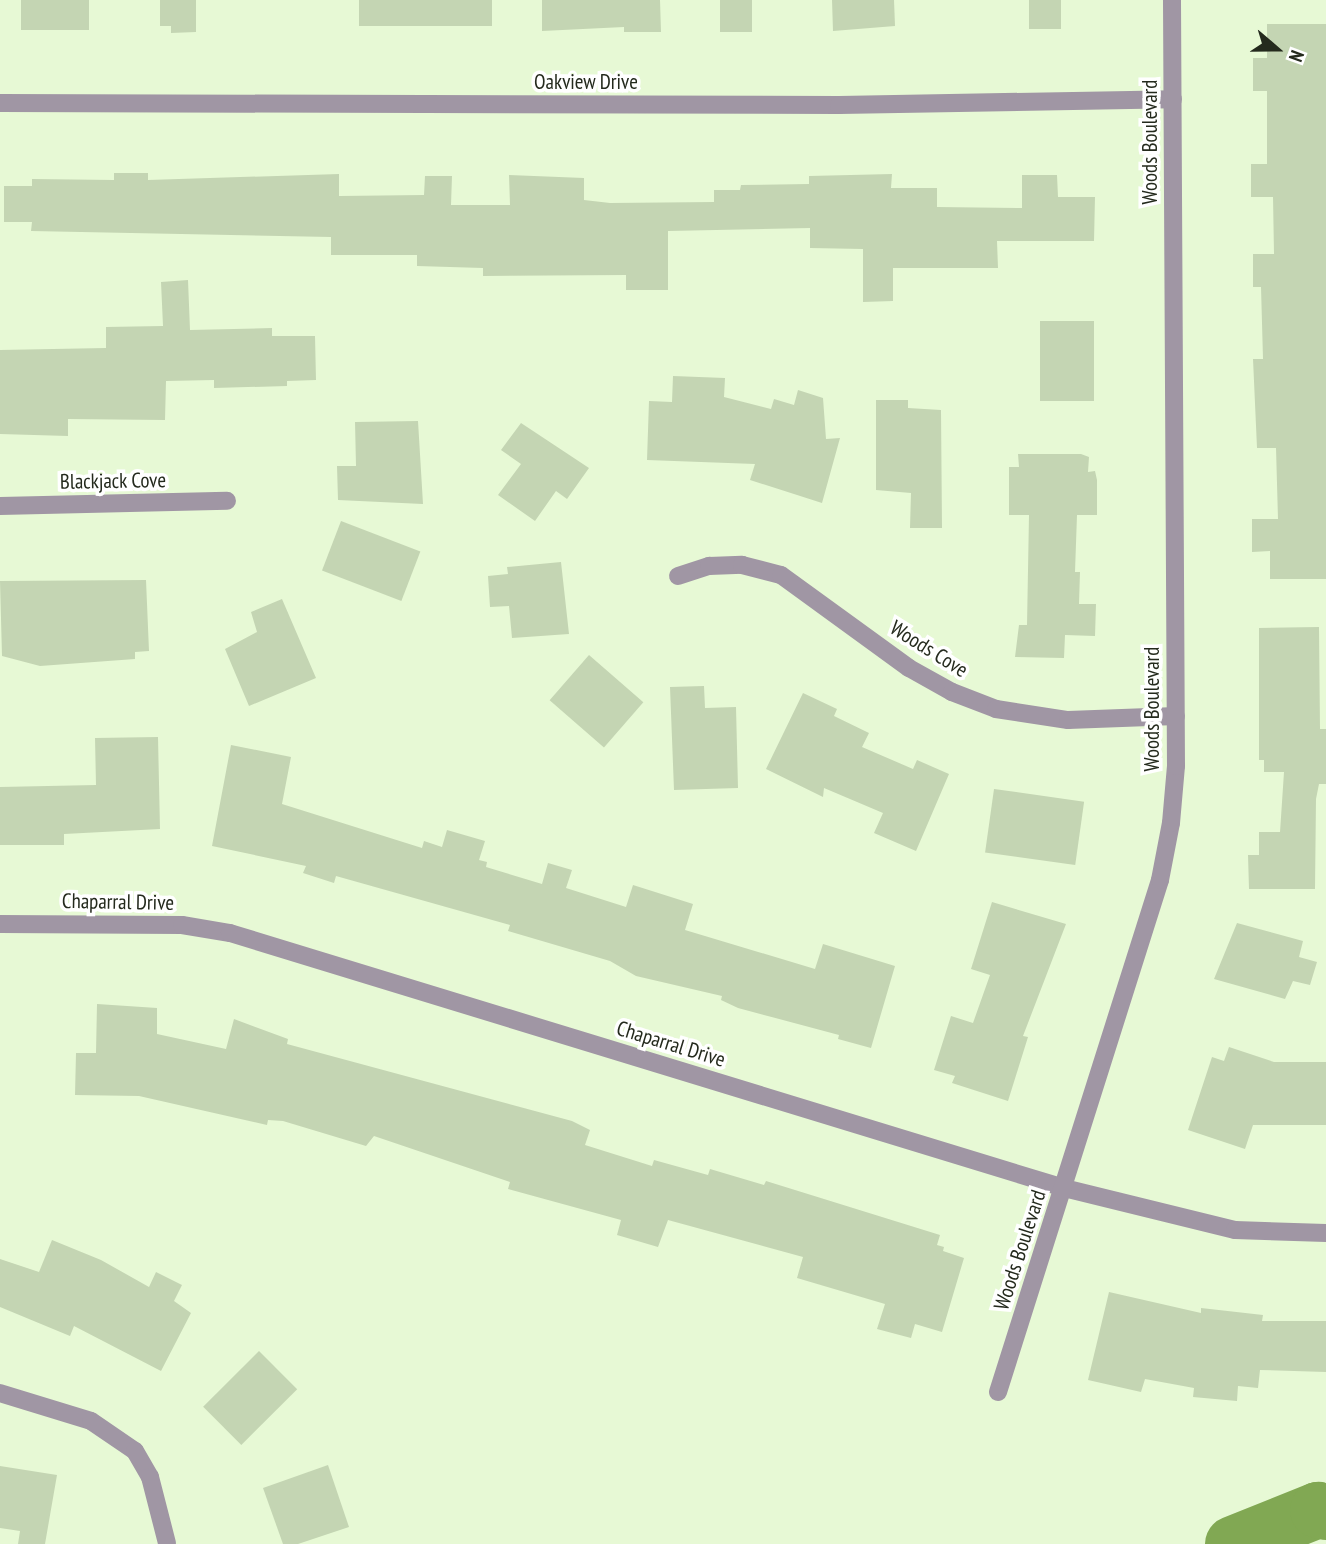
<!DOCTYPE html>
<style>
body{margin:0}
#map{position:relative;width:1326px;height:1544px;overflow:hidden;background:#e7f9d5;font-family:"PT Sans Narrow",sans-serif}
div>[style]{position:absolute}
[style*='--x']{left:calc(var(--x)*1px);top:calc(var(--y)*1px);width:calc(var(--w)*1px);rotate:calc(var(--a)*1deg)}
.river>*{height:56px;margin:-28px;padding:0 28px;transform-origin:28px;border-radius:28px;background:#81a853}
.building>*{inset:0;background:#c4d5b3;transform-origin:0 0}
.minor>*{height:18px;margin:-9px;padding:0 9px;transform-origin:9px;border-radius:9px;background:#a096a4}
span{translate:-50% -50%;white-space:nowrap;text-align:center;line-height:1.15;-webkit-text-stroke:7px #fff;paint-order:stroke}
.street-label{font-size:21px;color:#242a1d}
.north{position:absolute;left:1242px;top:14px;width:70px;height:70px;-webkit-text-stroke:5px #fff;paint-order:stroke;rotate:110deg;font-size:19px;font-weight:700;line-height:28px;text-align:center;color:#242a1d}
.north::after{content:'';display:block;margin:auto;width:24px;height:32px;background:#242a1d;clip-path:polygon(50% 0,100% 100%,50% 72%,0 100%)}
</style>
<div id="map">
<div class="river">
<div style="--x:1233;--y:1544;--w:92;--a:-21.8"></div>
<div style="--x:1318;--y:1510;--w:8;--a:14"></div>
</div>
<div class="building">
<div style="left:21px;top:0;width:68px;height:30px"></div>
<div style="clip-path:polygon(160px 0,196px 0,196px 32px,171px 33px,171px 26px,160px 26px)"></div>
<div style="left:359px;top:0;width:133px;height:26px"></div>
<div style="clip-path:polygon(542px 0,660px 0,661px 32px,624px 32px,624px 27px,542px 31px)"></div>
<div style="left:720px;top:0;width:32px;height:32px"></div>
<div style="clip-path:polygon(832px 0,894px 0,895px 26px,833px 31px)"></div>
<div style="left:1029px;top:0;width:32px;height:29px"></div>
<div style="clip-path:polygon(1267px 24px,1326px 24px,1326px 579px,1270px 579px,1270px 551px,1252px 552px,1252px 519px,1278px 519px,1276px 448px,1257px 448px,1253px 359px,1263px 359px,1261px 287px,1253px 287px,1253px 254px,1274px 254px,1273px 197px,1251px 197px,1251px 164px,1267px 164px,1267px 91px,1253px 91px,1253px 58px,1267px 58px)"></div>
<div style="clip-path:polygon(114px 173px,148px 173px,148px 180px,339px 174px,339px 196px,424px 195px,425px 176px,452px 176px,451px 205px,510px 205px,509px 175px,584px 178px,584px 200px,610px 203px,714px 202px,714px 190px,740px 190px,741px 185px,809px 184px,809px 176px,892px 174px,891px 188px,937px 188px,937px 207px,1022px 208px,1022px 175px,1057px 175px,1058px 197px,1095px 197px,1094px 241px,997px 241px,998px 268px,893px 268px,893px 301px,863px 302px,863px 249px,810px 248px,810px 228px,668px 231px,668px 290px,626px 290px,626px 275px,483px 276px,483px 268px,417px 266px,417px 255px,331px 255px,331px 237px,31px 231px,32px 222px,4px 222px,4px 186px,32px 186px,32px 179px,114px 180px)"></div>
<div style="clip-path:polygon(188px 280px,190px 330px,272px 328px,272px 336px,315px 336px,316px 380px,287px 381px,287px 386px,214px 388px,214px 380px,166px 381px,165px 420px,68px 419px,68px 436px,0 434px,0 350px,106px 348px,106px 327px,163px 326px,161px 282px)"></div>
<div style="left:1040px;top:321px;width:54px;height:80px"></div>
<div style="clip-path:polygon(673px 376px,725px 378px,724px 397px,771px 409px,774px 399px,794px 405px,798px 390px,823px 398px,826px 439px,840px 438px,822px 503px,750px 480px,755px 464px,647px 460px,649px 401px,672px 402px)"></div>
<div style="clip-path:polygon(876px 400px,908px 400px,908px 408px,941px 410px,942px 528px,910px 528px,911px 493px,876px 490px)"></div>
<div style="clip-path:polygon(418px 421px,423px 504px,338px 500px,337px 466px,356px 466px,355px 422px)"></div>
<div style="clip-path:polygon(521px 423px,589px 468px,567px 499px,556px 491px,535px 521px,498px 495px,521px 464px,501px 450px)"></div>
<div style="clip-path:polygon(1018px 454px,1081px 454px,1089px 457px,1088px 472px,1095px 471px,1097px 480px,1097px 515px,1077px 515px,1075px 572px,1080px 572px,1079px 604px,1096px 604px,1095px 636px,1065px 635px,1064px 658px,1015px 657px,1019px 625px,1027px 625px,1029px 515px,1009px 515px,1009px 467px,1019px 467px)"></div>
<div style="left:341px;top:521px;width:85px;height:53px;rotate:21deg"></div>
<div style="clip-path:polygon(561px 562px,569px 634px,512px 638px,509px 606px,490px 607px,488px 576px,508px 574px,507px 567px)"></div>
<div style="clip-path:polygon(146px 580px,149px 651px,135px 652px,135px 659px,40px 666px,2px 656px,0 581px)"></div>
<div style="clip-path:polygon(282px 599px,316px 678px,249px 706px,225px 649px,257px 632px,251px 612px)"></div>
<div style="clip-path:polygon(1319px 627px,1320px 729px,1326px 729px,1326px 784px,1319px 784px,1316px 799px,1315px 889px,1249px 889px,1248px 855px,1259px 855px,1259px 832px,1280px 832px,1284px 772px,1264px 772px,1264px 760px,1259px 760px,1259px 628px)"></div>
<div style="left:589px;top:655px;width:72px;height:60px;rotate:41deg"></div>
<div style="clip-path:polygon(704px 686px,705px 708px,736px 707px,738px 788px,674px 790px,670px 687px)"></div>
<div style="clip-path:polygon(803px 693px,837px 709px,834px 716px,869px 733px,862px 747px,913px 769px,917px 760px,949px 774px,916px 851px,874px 833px,883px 813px,824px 788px,823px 797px,766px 769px)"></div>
<div style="clip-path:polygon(158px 737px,160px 829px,64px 834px,64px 845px,0 845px,0 787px,96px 785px,95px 738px)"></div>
<div style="clip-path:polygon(231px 745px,291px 757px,282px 804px,422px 848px,424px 841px,442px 847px,447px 830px,485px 841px,479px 860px,487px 862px,486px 867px,542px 884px,548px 863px,572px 870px,566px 888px,626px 907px,633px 885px,693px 904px,685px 930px,815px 969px,823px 944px,895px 966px,871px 1048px,838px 1039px,839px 1035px,738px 1008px,721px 1000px,722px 996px,636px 976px,610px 961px,508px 931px,510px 925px,336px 876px,334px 883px,303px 873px,306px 866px,212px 846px)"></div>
<div style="left:994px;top:789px;width:91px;height:64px;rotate:8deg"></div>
<div style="clip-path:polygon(992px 902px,1066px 924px,1023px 1036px,1028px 1037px,1008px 1101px,952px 1083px,955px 1076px,934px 1070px,951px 1016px,973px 1023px,990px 975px,971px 969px)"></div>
<div style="clip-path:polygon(1237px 923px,1303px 941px,1299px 957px,1317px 962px,1310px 985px,1293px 981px,1285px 999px,1214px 979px)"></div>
<div style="clip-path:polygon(97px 1004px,157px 1008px,157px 1034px,226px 1049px,234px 1019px,288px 1039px,287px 1044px,572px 1121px,590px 1130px,585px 1145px,652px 1166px,654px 1160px,708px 1175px,710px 1169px,764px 1185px,766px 1181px,940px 1235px,937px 1245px,944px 1247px,943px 1251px,964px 1258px,942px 1332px,915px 1324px,911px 1338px,877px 1329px,885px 1304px,797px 1278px,803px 1257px,668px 1220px,658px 1247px,617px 1235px,621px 1220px,508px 1189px,510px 1182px,374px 1136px,366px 1146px,283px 1121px,268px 1120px,267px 1125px,139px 1096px,75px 1095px,76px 1053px,96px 1053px)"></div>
<div style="clip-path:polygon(1229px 1047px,1274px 1062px,1326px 1062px,1326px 1125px,1253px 1125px,1245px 1149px,1188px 1130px,1212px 1057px,1224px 1061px)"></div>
<div style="clip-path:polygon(52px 1240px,101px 1260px,149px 1287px,156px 1272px,182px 1285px,174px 1301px,191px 1313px,161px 1371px,74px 1326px,70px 1336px,0 1307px,0 1259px,39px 1272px)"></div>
<div style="clip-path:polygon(1109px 1292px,1201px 1313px,1201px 1308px,1263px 1315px,1262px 1321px,1326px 1321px,1326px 1372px,1260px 1370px,1258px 1388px,1238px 1386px,1237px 1401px,1193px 1397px,1194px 1388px,1145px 1379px,1141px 1392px,1088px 1380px)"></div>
<div style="left:259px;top:1351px;width:54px;height:79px;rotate:45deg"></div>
<div style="clip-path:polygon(328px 1465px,349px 1527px,298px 1544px,283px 1544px,263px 1488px)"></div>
<div style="clip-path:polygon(0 1466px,57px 1475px,45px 1544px,18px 1544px,20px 1531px,0 1528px)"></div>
</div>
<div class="minor">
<div style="--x:0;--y:103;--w:839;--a:0.14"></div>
<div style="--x:839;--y:105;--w:334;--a:-1"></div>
<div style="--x:0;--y:506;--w:227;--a:-1.3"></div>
<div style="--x:678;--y:576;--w:33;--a:-18"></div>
<div style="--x:709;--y:566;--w:33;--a:-2"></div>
<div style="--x:742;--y:565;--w:40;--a:14.4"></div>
<div style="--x:781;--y:575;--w:158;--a:36"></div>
<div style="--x:909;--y:668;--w:49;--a:29.2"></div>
<div style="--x:952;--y:692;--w:47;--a:21.1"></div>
<div style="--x:996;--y:709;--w:73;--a:8.7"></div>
<div style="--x:1068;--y:720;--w:108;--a:-2.1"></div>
<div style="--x:0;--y:924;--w:182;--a:0.3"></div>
<div style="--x:182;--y:925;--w:49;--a:9.5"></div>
<div style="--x:230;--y:933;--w:872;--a:17"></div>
<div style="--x:1064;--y:1188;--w:176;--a:13.8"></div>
<div style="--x:1235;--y:1230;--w:91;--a:1.9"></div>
<div style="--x:998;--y:1392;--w:537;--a:-72.44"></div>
<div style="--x:1160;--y:880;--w:58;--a:-79.1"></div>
<div style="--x:1171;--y:823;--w:57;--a:-85"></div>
<div style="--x:1176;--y:766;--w:766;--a:-90.3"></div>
<div style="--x:0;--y:1393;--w:95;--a:17.1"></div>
<div style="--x:91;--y:1421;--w:53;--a:34.3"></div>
<div style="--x:135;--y:1451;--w:30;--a:60"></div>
<div style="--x:150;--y:1477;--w:68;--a:75.6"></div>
</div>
<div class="street-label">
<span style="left:586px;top:82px">Oakview Drive</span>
<span style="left:1150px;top:142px;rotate:-90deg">Woods Boulevard</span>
<span style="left:113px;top:481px;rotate:-1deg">Blackjack Cove</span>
<span style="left:929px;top:649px;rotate:32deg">Woods Cove</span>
<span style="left:1152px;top:709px;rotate:-90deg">Woods Boulevard</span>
<span style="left:118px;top:902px;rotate:1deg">Chaparral Drive</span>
<span style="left:671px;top:1044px;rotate:17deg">Chaparral Drive</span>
<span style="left:1020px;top:1250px;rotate:-72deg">Woods Boulevard</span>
</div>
<div class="north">N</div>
</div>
